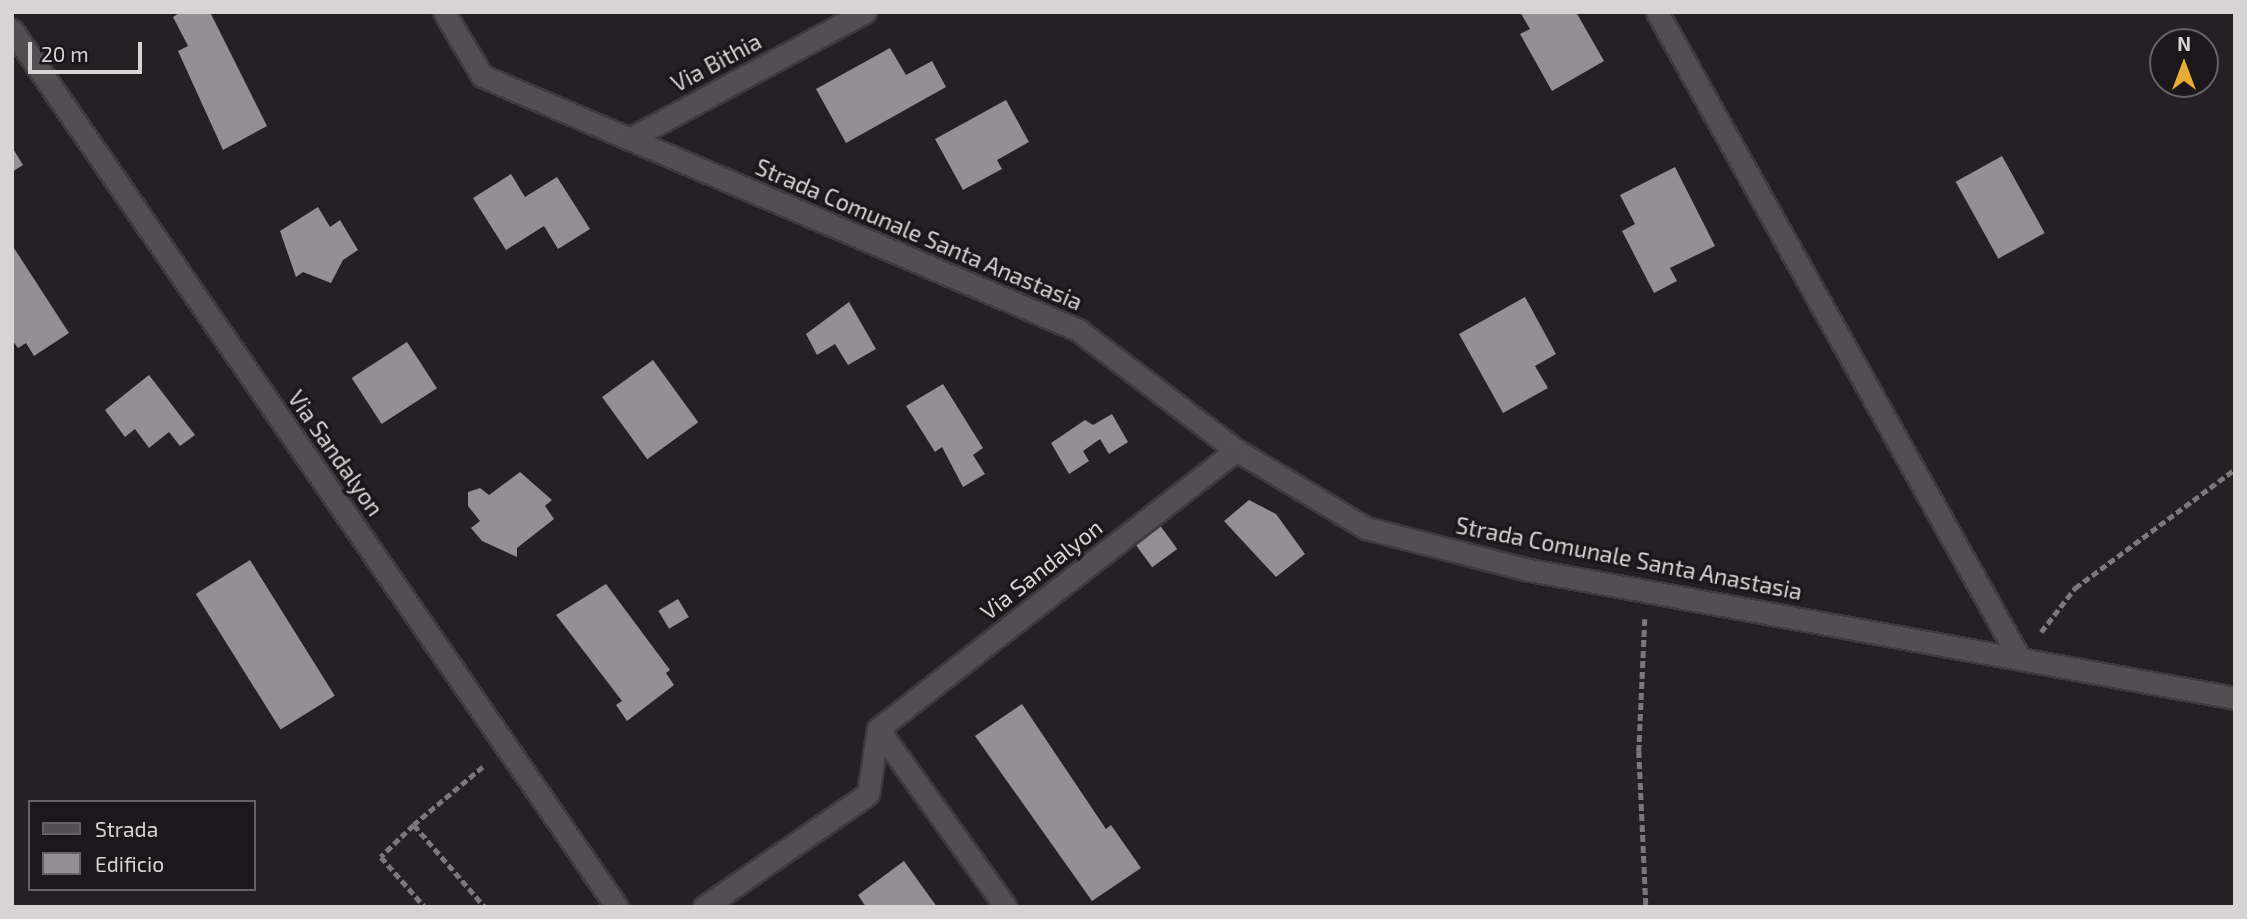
<!DOCTYPE html>
<style>
body{margin:0}
#map{position:relative;width:2247px;height:919px;overflow:hidden;background:#252024;font-family:"Exo 2",sans-serif}
div>[style]{position:absolute}
[style*='--x']{left:calc(var(--x)*1px);top:calc(var(--y)*1px);width:calc(var(--w)*1px);rotate:calc(var(--a)*1deg)}
.building>*{inset:0;background:#948f93;transform-origin:0 0}
.path>*{height:4.5px;margin-top:-2.25px;transform-origin:0;background:repeating-linear-gradient(90deg,#7b777a 0 7px,transparent 0 10.5px)}
.roads{filter:drop-shadow(2px 0 #3e3a3d) drop-shadow(-2px 0 #3e3a3d) drop-shadow(0 2px #3e3a3d) drop-shadow(0 -2px #3e3a3d)}
.minor>*{height:21px;margin:-10.5px;padding:0 10.5px;transform-origin:10.5px;border-radius:10.5px;background:#534e52}
span{translate:-50% -50%;white-space:nowrap;text-align:center;line-height:1.15;-webkit-text-stroke:7px #1b171b;paint-order:stroke}
.street-label{font-size:23px;color:#d7d4d6}
.frame{position:absolute;inset:0;border:14px solid #d7d4d6;pointer-events:none}
.legend{position:absolute;left:28px;top:800px;width:228px;height:91px;box-sizing:border-box;background:#1b171b;border:2px solid #666366;margin:0;padding:9px 12px;list-style:none;font-size:21px;color:#d7d4d6}
.legend li{display:flex;align-items:center;gap:14px;height:35px}
.legend b{width:35px;border:2px solid #666366}
.north{position:absolute;left:2149px;top:28px;width:70px;height:70px;box-sizing:border-box;background:#1b171b;border:2px solid #666366;border-radius:50%;rotate:0deg;font-size:19px;font-weight:700;line-height:28px;text-align:center;color:#d7d4d6}
.north::after{content:'';display:block;margin:auto;width:24px;height:32px;background:#e7ac37;clip-path:polygon(50% 0,100% 100%,50% 72%,0 100%)}
.scale{position:absolute;left:28px;top:42px;width:114px;height:32px;box-sizing:border-box;border:4px solid #d7d4d6;border-top:0;padding-left:9px;font-size:21px;line-height:24px;white-space:nowrap;color:#d7d4d6;-webkit-text-stroke:5px #1b171b;paint-order:stroke}
</style>
<div id="map">
<div class="building">
<div style="clip-path:polygon(181px 12px,210px 12px,267px 126px,223px 150px,178px 51px,188px 46px,173px 17px)"></div>
<div style="clip-path:polygon(1520px 12px,1576px 12px,1604px 61px,1552px 91px,1520px 34px,1530px 29px)"></div>
<div style="clip-path:polygon(890px 48px,906px 75px,932px 61px,946px 87px,846px 143px,816px 89px)"></div>
<div style="clip-path:polygon(1006px 100px,1029px 142px,997px 160px,1002px 169px,963px 190px,935px 139px)"></div>
<div style="clip-path:polygon(12px 147px,23px 165px,12px 172px)"></div>
<div style="left:2002px;top:156px;width:88px;height:53px;rotate:61deg"></div>
<div style="clip-path:polygon(1675px 167px,1715px 246px,1670px 268px,1677px 281px,1654px 293px,1622px 231px,1635px 224px,1620px 195px)"></div>
<div style="clip-path:polygon(511px 174px,525px 197px,557px 177px,590px 229px,558px 249px,544px 226px,506px 250px,473px 198px)"></div>
<div style="clip-path:polygon(318px 207px,330px 227px,340px 220px,358px 250px,343px 260px,331px 283px,303px 272px,296px 277px,280px 231px)"></div>
<div style="clip-path:polygon(12px 245px,69px 333px,34px 356px,26px 343px,18px 348px,12px 340px)"></div>
<div style="clip-path:polygon(1525px 297px,1556px 354px,1535px 366px,1548px 388px,1503px 413px,1459px 334px)"></div>
<div style="clip-path:polygon(849px 302px,876px 349px,848px 365px,835px 344px,817px 355px,806px 334px)"></div>
<div style="left:407px;top:342px;width:55px;height:66px;rotate:57deg"></div>
<div style="left:653px;top:360px;width:77px;height:63px;rotate:54deg"></div>
<div style="clip-path:polygon(149px 375px,195px 435px,180px 446px,169px 432px,149px 448px,135px 429px,125px 437px,105px 410px)"></div>
<div style="clip-path:polygon(943px 384px,983px 448px,973px 455px,985px 474px,963px 487px,942px 447px,935px 452px,906px 406px)"></div>
<div style="clip-path:polygon(1112px 414px,1128px 442px,1109px 454px,1100px 439px,1083px 451px,1089px 461px,1069px 474px,1051px 443px,1085px 420px,1093px 425px)"></div>
<div style="clip-path:polygon(520px 472px,552px 500px,545px 506px,554px 519px,517px 548px,517px 557px,482px 541px,471px 528px,480px 521px,468px 506px,468px 492px,480px 488px,489px 495px)"></div>
<div style="clip-path:polygon(1249px 500px,1276px 514px,1305px 554px,1276px 577px,1224px 521px)"></div>
<div style="left:1159px;top:524px;width:31px;height:31px;rotate:54deg"></div>
<div style="left:250px;top:560px;width:160px;height:64px;rotate:58deg"></div>
<div style="clip-path:polygon(606px 584px,670px 670px,666px 673px,674px 685px,627px 721px,616px 705px,622px 701px,556px 615px)"></div>
<div style="left:678px;top:599px;width:21px;height:23px;rotate:59deg"></div>
<div style="clip-path:polygon(1022px 704px,1106px 829px,1111px 825px,1141px 868px,1092px 901px,975px 736px)"></div>
<div style="clip-path:polygon(904px 861px,937px 907px,866px 907px,858px 895px)"></div>
</div>
<div class="path">
<div style="--x:1645;--y:619;--w:132;--a:92.6"></div>
<div style="--x:1639;--y:751;--w:156;--a:87.4"></div>
<div style="--x:2041;--y:632;--w:56;--a:-52.3"></div>
<div style="--x:2075;--y:588;--w:199;--a:-36.6"></div>
<div style="--x:483;--y:767;--w:90;--a:140"></div>
<div style="--x:414;--y:825;--w:108;--a:49.1"></div>
<div style="--x:414;--y:825;--w:46;--a:135.9"></div>
<div style="--x:381;--y:857;--w:67;--a:48.7"></div>
</div>
<div class="roads">
<div class="minor">
<div style="--x:444;--y:12;--w:74;--a:59.3"></div>
<div style="--x:482;--y:76;--w:648;--a:23.08"></div>
<div style="--x:1078;--y:330;--w:198;--a:37.2"></div>
<div style="--x:1236;--y:450;--w:152;--a:31"></div>
<div style="--x:1366;--y:528;--w:163;--a:14.5"></div>
<div style="--x:1524;--y:569;--w:723;--a:10.28"></div>
<div style="--x:1657;--y:12;--w:742;--a:60.71"></div>
<div style="--x:12;--y:30;--w:1065;--a:55.4"></div>
<div style="--x:629;--y:139;--w:268;--a:-28.3"></div>
<div style="--x:878;--y:729;--w:219;--a:54.3"></div>
<div style="--x:704;--y:907;--w:199;--a:-34.6"></div>
<div style="--x:868;--y:794;--w:66;--a:-81.3"></div>
<div style="--x:878;--y:729;--w:454;--a:-37.9"></div>
</div>
</div>
<div class="street-label">
<span style="left:716px;top:62px;rotate:-28deg">Via Bithia</span>
<span style="left:919px;top:234px;rotate:23deg">Strada Comunale Santa Anastasia</span>
<span style="left:336px;top:453px;rotate:55deg">Via Sandalyon</span>
<span style="left:1629px;top:558px;rotate:11deg">Strada Comunale Santa Anastasia</span>
<span style="left:1041px;top:569px;rotate:-38deg">Via Sandalyon</span>
</div>
<div class="frame"></div>
<ul class="legend">
<li><b style="height:9px;background:#534e52"></b>Strada</li>
<li><b style="height:19px;background:#948f93"></b>Edificio</li>
</ul>
<div class="north">N</div>
<div class="scale">20 m</div>
</div>
